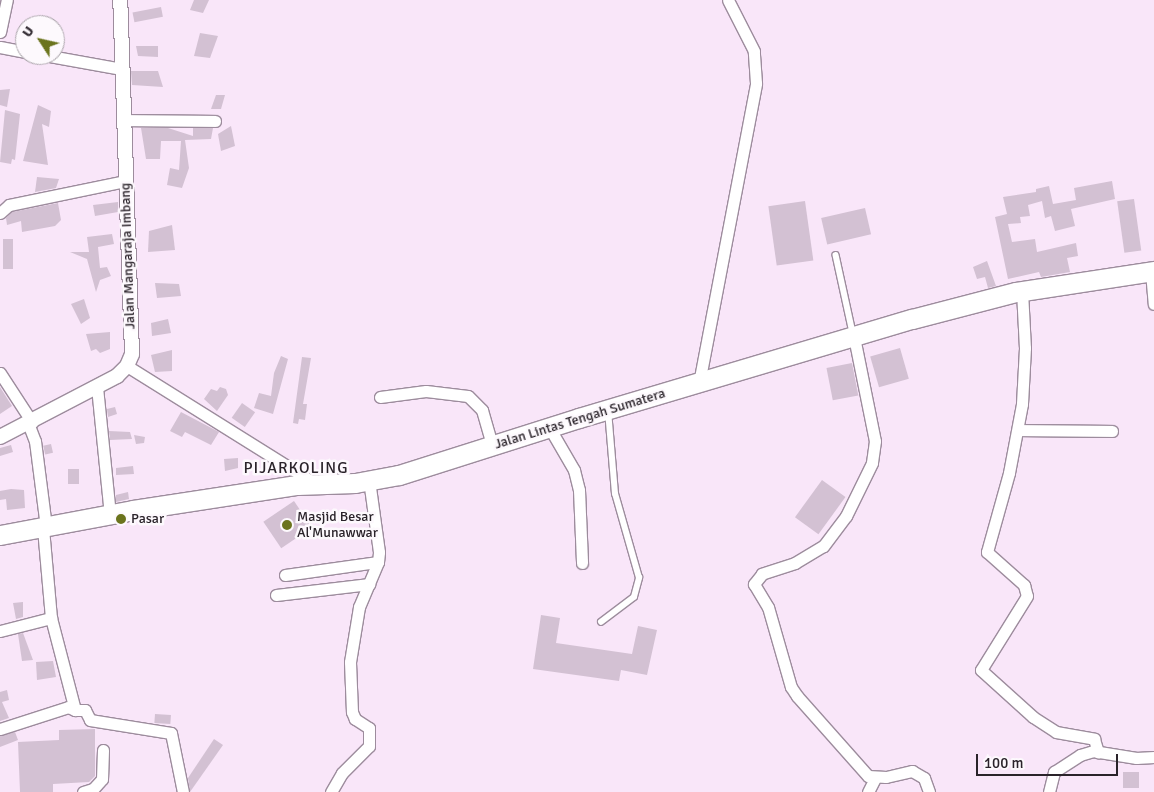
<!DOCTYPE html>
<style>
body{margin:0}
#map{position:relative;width:1154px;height:792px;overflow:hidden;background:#f9e6f9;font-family:Signika,sans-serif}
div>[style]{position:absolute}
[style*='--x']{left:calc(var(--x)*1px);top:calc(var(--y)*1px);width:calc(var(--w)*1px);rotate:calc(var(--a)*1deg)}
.building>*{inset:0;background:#d3c1d3;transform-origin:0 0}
.roads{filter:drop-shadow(1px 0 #9d8c9d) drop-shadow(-1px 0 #9d8c9d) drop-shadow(0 1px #9d8c9d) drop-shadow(0 -1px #9d8c9d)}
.service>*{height:5.5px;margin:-2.75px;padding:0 2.75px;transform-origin:2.75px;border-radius:2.75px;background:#fff}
.minor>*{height:11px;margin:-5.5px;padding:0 5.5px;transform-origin:5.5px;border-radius:5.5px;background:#fff}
.tertiary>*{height:14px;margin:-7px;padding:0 7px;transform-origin:7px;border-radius:7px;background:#fff}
.trunk>*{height:19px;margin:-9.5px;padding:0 9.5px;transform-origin:9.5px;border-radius:9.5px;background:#fff}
.dots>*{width:14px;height:14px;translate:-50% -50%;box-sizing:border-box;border:2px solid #fdf9fd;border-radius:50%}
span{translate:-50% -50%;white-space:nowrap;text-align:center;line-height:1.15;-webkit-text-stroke:5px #fdf9fd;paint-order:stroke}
.street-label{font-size:14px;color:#2a232a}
.poi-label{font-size:14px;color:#2a232a}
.left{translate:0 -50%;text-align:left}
.quarter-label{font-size:16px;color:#2a232a;letter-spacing:1px}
.north{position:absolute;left:15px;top:15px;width:50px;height:50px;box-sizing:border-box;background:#fdf9fd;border:1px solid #a9a3a9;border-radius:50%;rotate:305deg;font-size:14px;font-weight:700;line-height:20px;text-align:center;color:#2a232a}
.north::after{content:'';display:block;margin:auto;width:18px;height:22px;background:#6b741d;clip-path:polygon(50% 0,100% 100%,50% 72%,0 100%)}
.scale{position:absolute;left:976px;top:754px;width:142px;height:22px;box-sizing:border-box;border:2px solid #2a232a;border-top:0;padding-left:6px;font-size:15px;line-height:18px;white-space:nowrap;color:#2a232a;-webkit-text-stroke:4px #fdf9fd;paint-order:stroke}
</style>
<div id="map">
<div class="building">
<div style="clip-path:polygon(194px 0,209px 0,203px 13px,190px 10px)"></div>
<div style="left:161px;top:7px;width:10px;height:29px;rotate:79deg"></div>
<div style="clip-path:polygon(200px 33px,218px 36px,210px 58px,194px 56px)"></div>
<div style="clip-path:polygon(136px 46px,158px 46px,158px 57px,138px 56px)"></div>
<div style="clip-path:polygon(131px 71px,158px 71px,163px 87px,132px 85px)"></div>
<div style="clip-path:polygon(10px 89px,7px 107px,0 105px,0 90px)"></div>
<div style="clip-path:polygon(216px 95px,225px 95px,221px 109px,211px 109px)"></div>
<div style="clip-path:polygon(38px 105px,51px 111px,49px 127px,42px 124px,48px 165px,23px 161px)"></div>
<div style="clip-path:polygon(5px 110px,20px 114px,15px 160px,12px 159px,11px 164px,0 162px)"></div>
<div style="clip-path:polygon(231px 126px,235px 146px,221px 151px,218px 134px)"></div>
<div style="clip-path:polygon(141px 128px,168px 128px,193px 136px,193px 128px,213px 128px,211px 139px,185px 140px,189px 168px,182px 188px,167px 185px,170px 168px,179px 170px,181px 141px,161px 141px,160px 159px,146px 159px)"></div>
<div style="clip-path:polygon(37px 177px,59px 179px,56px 188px,35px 192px)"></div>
<div style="clip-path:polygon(1112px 181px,1115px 199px,1071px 209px,1075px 226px,1055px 231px,1051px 216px,1045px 218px,1042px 201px,1028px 205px,1030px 216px,1020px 217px,1021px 223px,1008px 224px,1012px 242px,1035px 239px,1037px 252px,1076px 243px,1078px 256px,1067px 258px,1070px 272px,1041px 277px,1039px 272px,1008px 279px,995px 217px,1007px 214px,1003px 197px,1036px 192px,1036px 189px,1049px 186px,1053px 204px,1076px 200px,1074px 188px)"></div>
<div style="left:1134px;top:199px;width:52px;height:17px;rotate:82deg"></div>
<div style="left:805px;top:201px;width:60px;height:37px;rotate:82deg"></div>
<div style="clip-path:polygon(118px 202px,118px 212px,95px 216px,93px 205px)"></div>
<div style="clip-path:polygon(58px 203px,61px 220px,55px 226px,22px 232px,21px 221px,7px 225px,6px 218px,12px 212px)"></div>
<div style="left:865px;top:208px;width:27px;height:45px;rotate:77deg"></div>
<div style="clip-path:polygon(172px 225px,175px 250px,148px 252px,149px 231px)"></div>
<div style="clip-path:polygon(112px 234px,114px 244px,98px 247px,100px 268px,107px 267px,111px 276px,100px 280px,96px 292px,87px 259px,70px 252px,89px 252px,87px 237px)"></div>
<div style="left:3px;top:239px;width:10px;height:30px"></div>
<div style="clip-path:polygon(987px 261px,996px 286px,988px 288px,985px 277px,977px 279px,973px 267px)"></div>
<div style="clip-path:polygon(155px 283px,179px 284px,181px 296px,157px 298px)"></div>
<div style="clip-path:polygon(84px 299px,90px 318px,81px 324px,71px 304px)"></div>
<div style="clip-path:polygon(168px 319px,171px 333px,152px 336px,151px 323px)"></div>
<div style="clip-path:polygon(110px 332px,110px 349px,100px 353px,96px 349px,91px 351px,86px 334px)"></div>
<div style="left:900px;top:348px;width:32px;height:31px;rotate:74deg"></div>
<div style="clip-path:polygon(172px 350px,172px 371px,155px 372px,151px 355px)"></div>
<div style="clip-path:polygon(281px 356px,288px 359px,273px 414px,254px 408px,259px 393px,271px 396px,274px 373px)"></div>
<div style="clip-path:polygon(302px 357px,311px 358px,303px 404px,307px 404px,305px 420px,299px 419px,298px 424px,293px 423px)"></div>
<div style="left:852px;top:363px;width:33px;height:26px;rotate:79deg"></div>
<div style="clip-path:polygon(0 387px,12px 406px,0 414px)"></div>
<div style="clip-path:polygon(220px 387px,226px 389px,228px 395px,217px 411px,204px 399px,211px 389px,217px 391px)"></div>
<div style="left:242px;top:403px;width:16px;height:18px;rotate:35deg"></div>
<div style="clip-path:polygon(115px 407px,117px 414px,108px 417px,107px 409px)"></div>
<div style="clip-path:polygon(181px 412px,219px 432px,211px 445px,185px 432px,182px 437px,170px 431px)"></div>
<div style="clip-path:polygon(109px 431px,130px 432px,132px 439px,110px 440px)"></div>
<div style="clip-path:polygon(134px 435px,145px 437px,144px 443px,136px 444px)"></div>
<div style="left:51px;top:444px;width:9px;height:8px;rotate:77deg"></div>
<div style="clip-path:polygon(11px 445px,13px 452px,0 456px,0 448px)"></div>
<div style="clip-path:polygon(238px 458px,238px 468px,225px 471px,224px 459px)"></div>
<div style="clip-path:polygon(133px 466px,134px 474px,116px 475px,116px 468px)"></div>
<div style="left:68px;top:469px;width:11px;height:15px"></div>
<div style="left:822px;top:480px;width:29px;height:46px;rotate:36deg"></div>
<div style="clip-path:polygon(11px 489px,24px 490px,25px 508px,7px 510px,6px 499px,0 500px,0 491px)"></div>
<div style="clip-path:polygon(128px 492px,129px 499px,116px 502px,116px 495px)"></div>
<div style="left:294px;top:501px;width:32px;height:37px;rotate:56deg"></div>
<div style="clip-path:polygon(23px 602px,23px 617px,16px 619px,13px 603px)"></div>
<div style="clip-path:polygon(541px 615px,560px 618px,556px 643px,632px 654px,638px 626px,657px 630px,647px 675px,621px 670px,619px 681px,533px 669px)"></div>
<div style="clip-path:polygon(23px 633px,33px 660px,22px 661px,18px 634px)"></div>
<div style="clip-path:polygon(53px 661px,56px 677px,37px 680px,36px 662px)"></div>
<div style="clip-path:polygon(7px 690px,9px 700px,2px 702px,9px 718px,0 721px,0 692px)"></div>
<div style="left:155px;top:714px;width:16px;height:9px;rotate:4deg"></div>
<div style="clip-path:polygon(95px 729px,95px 776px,89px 782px,53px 784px,53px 792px,20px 792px,18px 742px,59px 740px,59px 730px)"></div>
<div style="clip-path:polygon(15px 732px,18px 740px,0 747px,0 736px)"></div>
<div style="clip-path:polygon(214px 739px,223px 745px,190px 792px,188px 778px)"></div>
<div style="left:1123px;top:772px;width:16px;height:16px"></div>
</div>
<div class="roads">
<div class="service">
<div style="--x:836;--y:255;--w:80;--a:77.7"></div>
<div style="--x:601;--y:622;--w:41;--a:-37.1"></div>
<div style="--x:634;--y:597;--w:20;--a:-75"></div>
<div style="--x:639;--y:578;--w:87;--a:-105.9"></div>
<div style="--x:615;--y:494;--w:83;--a:-94.8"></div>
</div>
<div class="minor">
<div style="--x:0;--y:32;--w:33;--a:-78"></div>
<div style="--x:0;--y:47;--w:25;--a:11"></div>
<div style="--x:44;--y:55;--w:79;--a:10.2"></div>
<div style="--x:123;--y:120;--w:92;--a:0.6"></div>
<div style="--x:0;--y:213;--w:12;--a:-42"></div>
<div style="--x:9;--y:205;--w:118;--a:-11.7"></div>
<div style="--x:1151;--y:272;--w:32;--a:85"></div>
<div style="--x:1022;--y:291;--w:57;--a:87"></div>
<div style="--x:1025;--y:348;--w:56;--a:93.1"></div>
<div style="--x:1022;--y:404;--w:70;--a:100.7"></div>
<div style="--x:1009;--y:473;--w:82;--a:105.6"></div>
<div style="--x:987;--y:552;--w:50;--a:41.7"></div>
<div style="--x:1024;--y:585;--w:11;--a:75"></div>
<div style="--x:1027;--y:596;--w:87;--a:121.9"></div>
<div style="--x:981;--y:670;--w:70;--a:42.1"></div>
<div style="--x:1033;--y:717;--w:27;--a:33"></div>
<div style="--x:1056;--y:732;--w:39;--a:10"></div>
<div style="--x:1094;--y:739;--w:14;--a:73"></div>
<div style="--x:854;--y:337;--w:106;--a:78.6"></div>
<div style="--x:875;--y:441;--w:22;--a:98"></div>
<div style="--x:872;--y:463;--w:59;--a:116.1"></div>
<div style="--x:846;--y:516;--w:38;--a:127"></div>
<div style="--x:823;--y:546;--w:33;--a:149"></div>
<div style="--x:795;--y:563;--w:35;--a:162"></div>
<div style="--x:762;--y:574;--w:13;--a:129"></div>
<div style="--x:754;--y:584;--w:27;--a:59"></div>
<div style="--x:768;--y:607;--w:83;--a:74"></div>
<div style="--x:791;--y:687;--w:11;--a:56"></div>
<div style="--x:797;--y:696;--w:107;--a:48.4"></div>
<div style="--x:868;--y:776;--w:18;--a:3"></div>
<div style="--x:886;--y:777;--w:27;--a:-13"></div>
<div style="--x:912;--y:771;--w:14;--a:30"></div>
<div style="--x:924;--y:778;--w:15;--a:70"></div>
<div style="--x:127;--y:366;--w:221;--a:32"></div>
<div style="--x:0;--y:373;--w:59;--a:56.9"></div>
<div style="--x:699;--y:383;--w:305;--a:-79.2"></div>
<div style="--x:756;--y:83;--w:32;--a:-94"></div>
<div style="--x:754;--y:51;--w:57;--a:-117"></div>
<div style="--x:97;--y:387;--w:129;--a:84.2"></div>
<div style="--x:380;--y:397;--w:46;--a:-7.4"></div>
<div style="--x:426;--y:391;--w:42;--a:6.8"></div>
<div style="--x:468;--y:396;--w:20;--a:45"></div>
<div style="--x:482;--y:410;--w:36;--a:74"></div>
<div style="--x:28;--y:423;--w:19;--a:69"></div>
<div style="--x:35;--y:441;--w:87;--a:82.7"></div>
<div style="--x:549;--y:427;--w:50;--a:59.8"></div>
<div style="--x:574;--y:470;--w:21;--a:76"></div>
<div style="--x:579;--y:490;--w:73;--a:87.6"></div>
<div style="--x:1018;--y:430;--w:94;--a:0.6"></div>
<div style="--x:285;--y:575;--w:94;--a:-8"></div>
<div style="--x:378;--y:562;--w:10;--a:-84"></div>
<div style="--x:379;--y:552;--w:73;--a:-97.9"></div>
<div style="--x:276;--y:595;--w:94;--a:-6.7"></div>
<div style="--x:0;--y:631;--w:53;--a:-14.3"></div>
<div style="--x:75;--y:710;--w:10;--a:0"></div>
<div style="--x:85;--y:710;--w:11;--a:63"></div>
<div style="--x:90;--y:720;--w:82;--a:9.1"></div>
<div style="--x:171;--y:733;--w:60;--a:78.5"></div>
<div style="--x:0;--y:729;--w:71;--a:-17.9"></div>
<div style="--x:68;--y:707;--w:8;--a:23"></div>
<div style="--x:75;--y:710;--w:95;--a:-104.6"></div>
<div style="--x:51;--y:618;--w:90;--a:-95.1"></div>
<div style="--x:83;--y:792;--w:10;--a:-17"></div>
<div style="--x:93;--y:789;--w:13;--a:-48"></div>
<div style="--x:102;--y:779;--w:29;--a:-88"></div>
<div style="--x:331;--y:792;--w:22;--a:-60"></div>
<div style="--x:342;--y:773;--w:38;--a:-45"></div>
<div style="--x:369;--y:746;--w:18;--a:-90"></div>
<div style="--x:369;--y:728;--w:17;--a:-147"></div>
<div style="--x:355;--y:719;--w:8;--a:-113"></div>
<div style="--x:352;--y:712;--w:50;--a:-92.3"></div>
<div style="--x:350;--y:662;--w:56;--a:-80.7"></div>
<div style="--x:359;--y:607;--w:49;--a:-67.1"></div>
<div style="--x:868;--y:792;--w:16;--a:-63"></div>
<div style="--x:1049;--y:792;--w:21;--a:-76"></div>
<div style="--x:1054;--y:772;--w:31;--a:-33"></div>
<div style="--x:1080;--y:755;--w:14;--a:-17"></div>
<div style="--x:1093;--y:751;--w:44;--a:9.2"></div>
<div style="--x:1136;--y:758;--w:18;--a:-3"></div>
</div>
<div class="tertiary">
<div style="--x:0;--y:437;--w:132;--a:-27.5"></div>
<div style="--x:117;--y:376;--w:14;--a:-45"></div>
<div style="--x:127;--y:366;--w:13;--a:-67"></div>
<div style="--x:132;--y:354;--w:354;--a:-91.9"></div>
</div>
<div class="trunk">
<div style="--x:0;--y:535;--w:135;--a:-10.6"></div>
<div style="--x:133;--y:510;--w:166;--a:-8.7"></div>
<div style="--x:297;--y:485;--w:58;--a:-2"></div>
<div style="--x:355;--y:483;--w:45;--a:-10.3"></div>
<div style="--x:399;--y:475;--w:189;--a:-17.6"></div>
<div style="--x:579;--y:418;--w:347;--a:-16.6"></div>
<div style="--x:912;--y:319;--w:107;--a:-14.6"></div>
<div style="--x:1016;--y:292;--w:140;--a:-8.7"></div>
</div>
</div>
<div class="dots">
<div style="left:121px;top:519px;background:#6b741d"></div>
<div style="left:287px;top:525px;background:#6b741d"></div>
</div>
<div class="street-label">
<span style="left:128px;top:256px;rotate:-92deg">Jalan Mangaraja Imbang</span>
<span style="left:580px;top:419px;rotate:-17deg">Jalan Lintas Tengah Sumatera</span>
</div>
<div class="poi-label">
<span class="left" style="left:297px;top:525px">Masjid Besar<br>Al'Munawwar</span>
<span class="left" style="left:131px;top:519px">Pasar</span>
</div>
<div class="quarter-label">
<span style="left:296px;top:468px">PIJARKOLING</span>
</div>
<div class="north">U</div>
<div class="scale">100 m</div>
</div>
